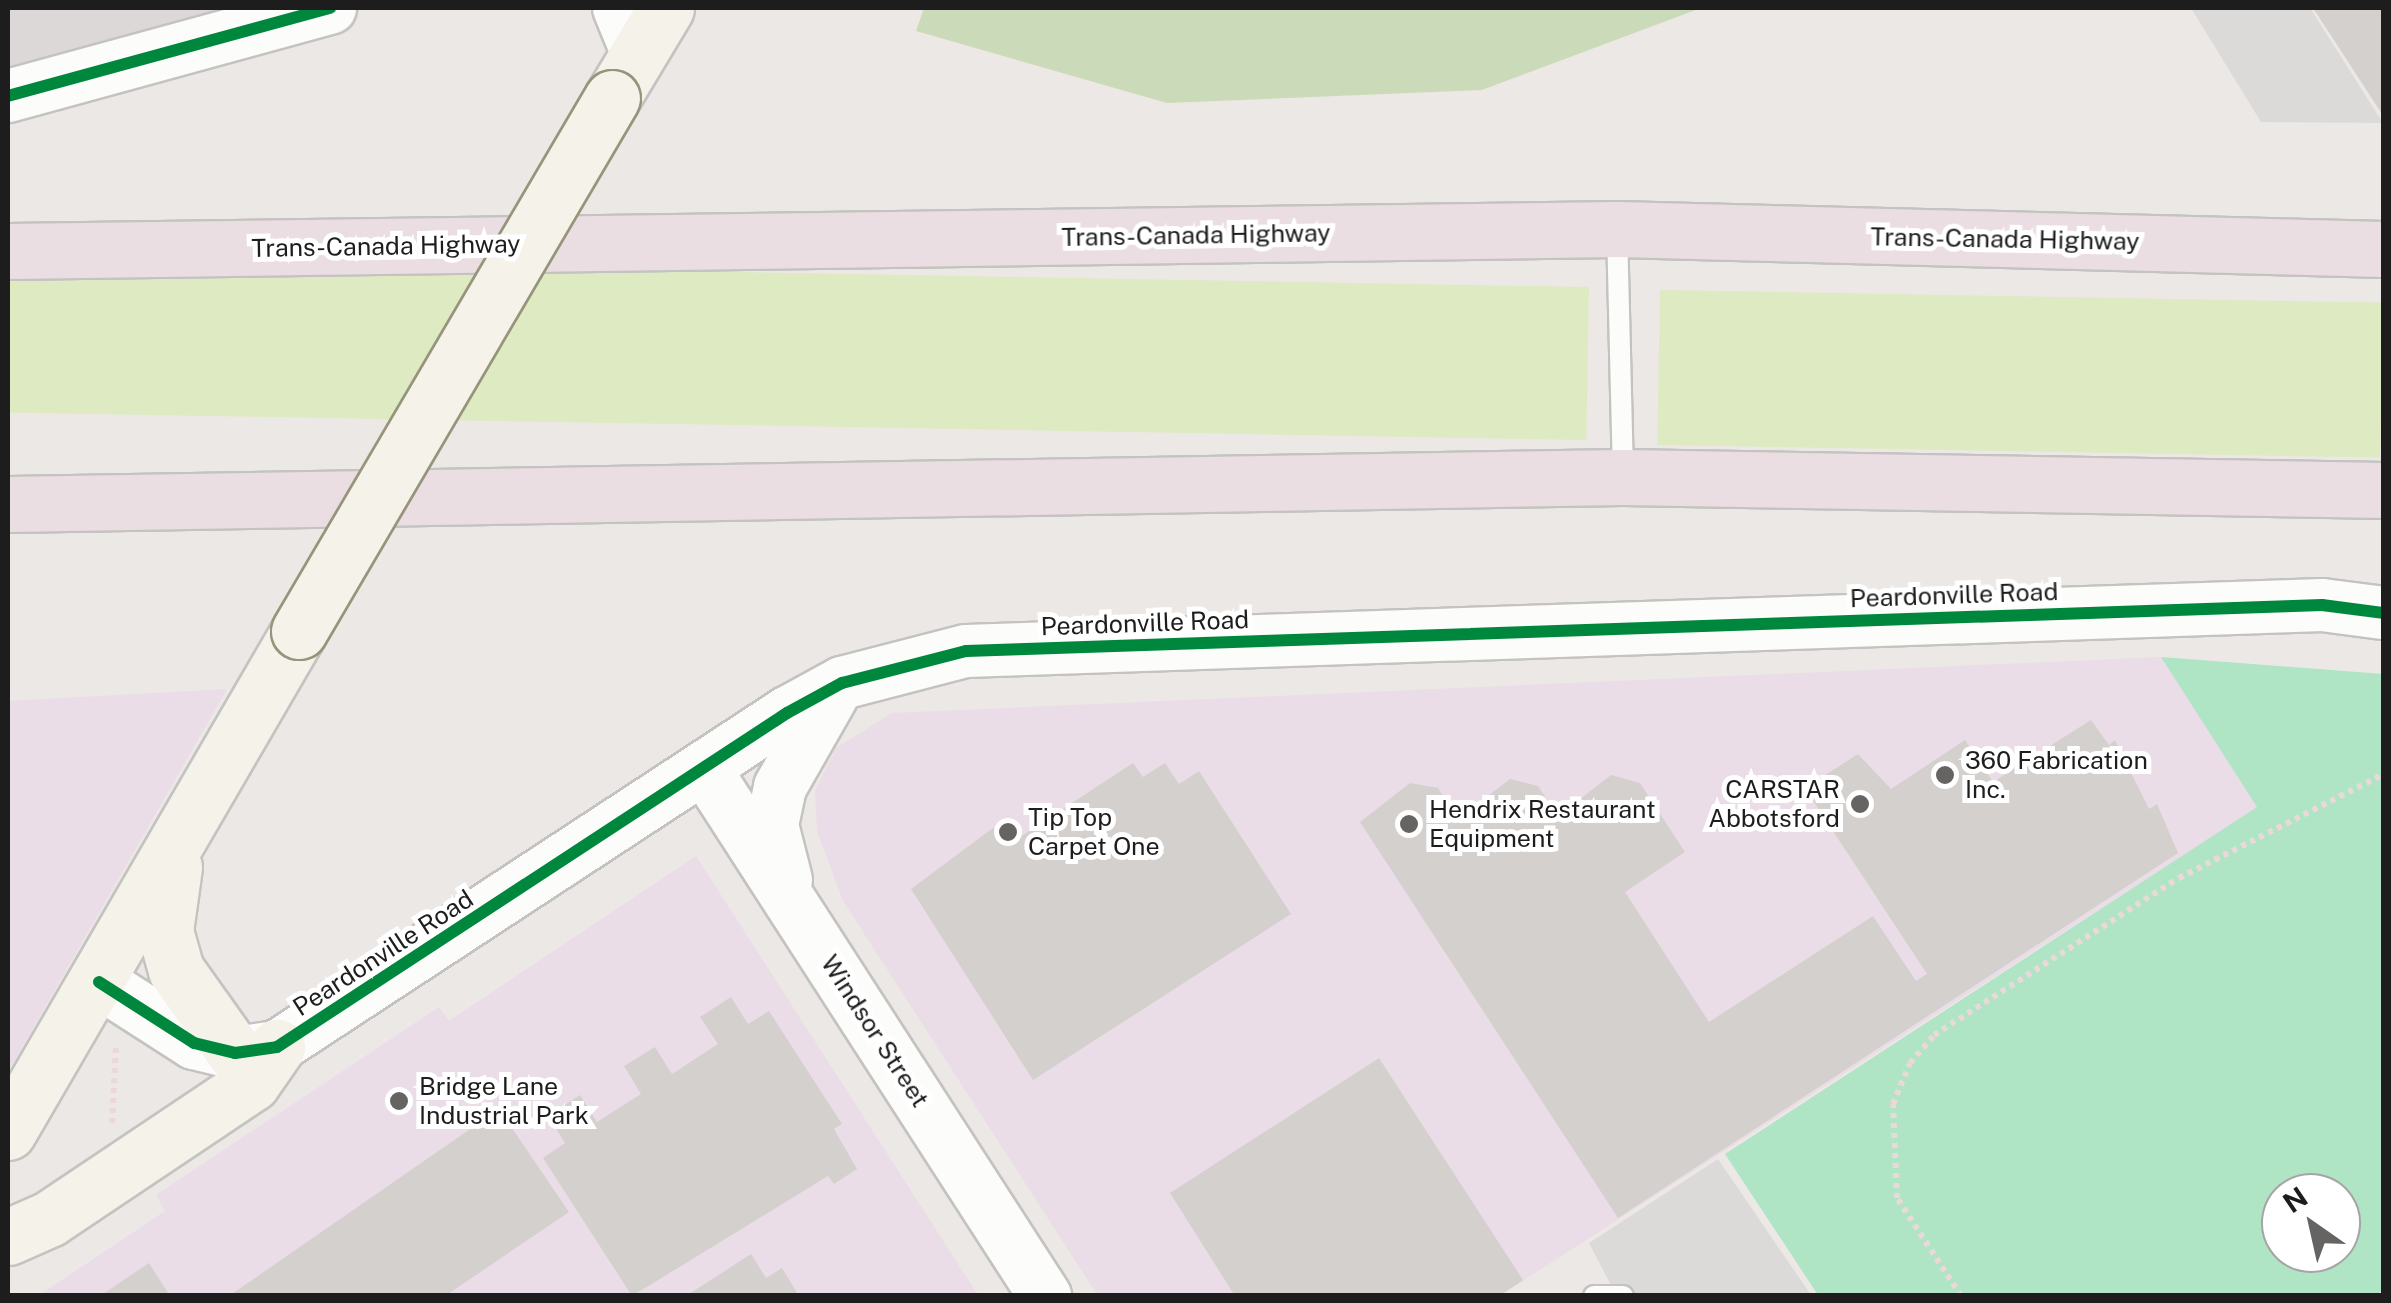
<!DOCTYPE html>
<style>
body{margin:0}
#map{position:relative;width:2391px;height:1303px;overflow:hidden;background:#ece8e5;font-family:"Public Sans",sans-serif}
div>[style]{position:absolute}
[style*='--x']{left:calc(var(--x)*1px);top:calc(var(--y)*1px);width:calc(var(--w)*1px);rotate:calc(var(--a)*1deg)}
.residential>*{inset:0;background:#dbd8d7}
.industrial>*{inset:0;background:#eadde7}
.grass>*{inset:0;background:#deeac2;transform-origin:0 0}
.forest>*{inset:0;background:#cbdbb9}
.pitch>*{inset:0;background:#afe4c5}
.parking>*{inset:0;background:#dcdad9}
.building>*{inset:0;background:#d4d0ce}
.path>*{height:6px;margin-top:-3px;transform-origin:0;background:repeating-linear-gradient(90deg,#ebd8d8 0 5px,transparent 0 10px)}
.roads{filter:drop-shadow(2px 0 #c4c3c1) drop-shadow(-2px 0 #c4c3c1) drop-shadow(0 2px #c4c3c1) drop-shadow(0 -2px #c4c3c1)}
.service>*{height:20px;margin:-10px;padding:0 10px;transform-origin:10px;border-radius:10px;background:#fcfcfb}
.tertiary>*{height:52px;margin:-26px;padding:0 26px;transform-origin:26px;border-radius:26px;background:#fcfcfb}
.secondary>*{height:55px;margin:-27.5px;padding:0 27.5px;transform-origin:27.5px;border-radius:27.5px;background:#f4f2e9}
.motorway>*{height:55px;margin:-27.5px;padding:0 27.5px;transform-origin:27.5px;border-radius:27.5px;background:#eadee2}
.bridges{filter:drop-shadow(2px 0 #97947c) drop-shadow(-2px 0 #97947c) drop-shadow(0 2px #97947c) drop-shadow(0 -2px #97947c)}
.secondary-bridge>*{height:55px;margin:-27.5px;padding:0 27.5px;transform-origin:27.5px;border-radius:27.5px;background:#f4f2e9}
.cycleway>*{height:12px;margin:-6px;padding:0 6px;transform-origin:6px;border-radius:6px;background:#00873e}
.dots>*{width:28px;height:28px;translate:-50% -50%;box-sizing:border-box;border:5px solid #fff;border-radius:50%}
span{translate:-50% -50%;white-space:nowrap;text-align:center;line-height:1.15;-webkit-text-stroke:10px #fff;paint-order:stroke}
.street-label{font-size:25px;color:#1d1d1d}
.poi-label{font-size:25px;color:#1d1d1d}
.left{translate:0 -50%;text-align:left}
.right{translate:-100% -50%;text-align:right}
.frame{position:absolute;inset:0;border:10px solid #1d1d1d;pointer-events:none}
.north{position:absolute;left:2261px;top:1173px;width:100px;height:100px;box-sizing:border-box;background:#fff;border:2px solid #a5a5a5;border-radius:50%;rotate:326deg;font-size:28px;font-weight:700;line-height:40px;text-align:center;color:#1d1d1d}
.north::after{content:'';display:block;margin:auto;width:35px;height:45px;background:#656463;clip-path:polygon(50% 0,100% 100%,50% 72%,0 100%)}
</style>
<div id="map">
<div class="residential">
<div style="clip-path:polygon(8px 8px,282px 8px,8px 85px)"></div>
</div>
<div class="industrial">
<div style="clip-path:polygon(2161px 657px,2258px 807px,1501px 1295px,1098px 1296px,843px 901px,817px 831px,815px 790px,836px 748px,892px 713px)"></div>
<div style="clip-path:polygon(227px 689px,8px 1072px,8px 701px)"></div>
<div style="clip-path:polygon(696px 856px,978px 1295px,38px 1296px,165px 1211px,156px 1195px,439px 1007px,449px 1021px)"></div>
</div>
<div class="grass">
<div style="left:1589px;top:287px;width:153px;height:1581px;rotate:91deg"></div>
<div style="left:1660px;top:290px;width:723px;height:155px;rotate:1deg"></div>
</div>
<div class="forest">
<div style="clip-path:polygon(924px 8px,1701px 8px,1482px 90px,1167px 103px,916px 31px)"></div>
</div>
<div class="pitch">
<div style="clip-path:polygon(evenodd,2161px 657px,2383px 674px,2383px 1295px,1818px 1295px,1725px 1154px,2257px 807px,2161px 657px,2281px 1193px,2341px 1193px,2341px 1253px,2281px 1253px,2281px 1193px)"></div>
</div>
<div class="parking">
<div style="clip-path:polygon(2191px 8px,2310px 8px,2383px 123px,2261px 122px)"></div>
<div style="clip-path:polygon(1718px 1159px,1811px 1295px,1616px 1295px,1589px 1243px)"></div>
</div>
<div class="building">
<div style="clip-path:polygon(2313px 8px,2384px 8px,2384px 117px)"></div>
<div style="clip-path:polygon(2091px 720px,2109px 745px,2115px 740px,2149px 809px,2157px 804px,2178px 853px,1618px 1218px,1360px 822px,1410px 783px,1438px 788px,1458px 819px,1510px 779px,1538px 786px,1558px 816px,1611px 775px,1640px 783px,1685px 852px,1625px 892px,1709px 1022px,1873px 916px,1916px 981px,1927px 974px,1808px 793px,1816px 781px,1858px 754px,1891px 789px,1965px 740px,1993px 782px)"></div>
<div style="clip-path:polygon(1133px 763px,1143px 777px,1165px 763px,1179px 784px,1199px 771px,1291px 914px,1033px 1080px,911px 889px,993px 828px,1023px 835px)"></div>
<div style="clip-path:polygon(731px 997px,748px 1024px,769px 1011px,842px 1124px,834px 1129px,857px 1169px,834px 1184px,828px 1176px,632px 1296px,543px 1158px,565px 1143px,548px 1116px,580px 1095px,597px 1122px,641px 1094px,624px 1066px,655px 1047px,672px 1074px,718px 1044px,700px 1017px)"></div>
<div style="clip-path:polygon(1379px 1058px,1523px 1280px,1499px 1296px,1235px 1296px,1170px 1193px)"></div>
<div style="clip-path:polygon(499px 1109px,569px 1212px,445px 1296px,229px 1296px)"></div>
<div style="clip-path:polygon(751px 1254px,766px 1278px,782px 1268px,799px 1296px,686px 1296px)"></div>
<div style="clip-path:polygon(149px 1263px,170px 1296px,100px 1296px)"></div>
</div>
<div class="path">
<div style="--x:112;--y:1123;--w:77;--a:-87"></div>
<div style="--x:1961;--y:1296;--w:117;--a:-123.1"></div>
<div style="--x:1897;--y:1198;--w:94;--a:-92.4"></div>
<div style="--x:1893;--y:1104;--w:44;--a:-67.5"></div>
<div style="--x:1910;--y:1063;--w:37;--a:-49"></div>
<div style="--x:1934;--y:1035;--w:291;--a:-32.7"></div>
<div style="--x:2179;--y:878;--w:230;--a:-26.9"></div>
<div style="--x:2379;--y:1296;--w:6;--a:-31"></div>
</div>
<div class="roads">
<div class="service">
<div style="--x:1617;--y:229;--w:246;--a:88.6"></div>
<div style="--x:1594;--y:1296;--w:29;--a:0"></div>
</div>
<div class="tertiary">
<div style="--x:619;--y:8;--w:48;--a:67.8"></div>
<div style="--x:8;--y:96;--w:334;--a:-15.3"></div>
<div style="--x:704;--y:768;--w:629;--a:57.14"></div>
<div style="--x:786;--y:880;--w:57;--a:-104.3"></div>
<div style="--x:772;--y:825;--w:39;--a:-78"></div>
<div style="--x:780;--y:787;--w:105;--a:-60.3"></div>
<div style="--x:99;--y:982;--w:113;--a:32.7"></div>
<div style="--x:194;--y:1043;--w:42;--a:13.7"></div>
<div style="--x:235;--y:1053;--w:42;--a:-8.1"></div>
<div style="--x:277;--y:1047;--w:610;--a:-33.22"></div>
<div style="--x:787;--y:713;--w:63;--a:-28.6"></div>
<div style="--x:842;--y:683;--w:128;--a:-14.5"></div>
<div style="--x:966;--y:651;--w:1357;--a:-1.94"></div>
<div style="--x:2322;--y:605;--w:63;--a:7.4"></div>
</div>
<div class="secondary">
<div style="--x:612;--y:98;--w:105;--a:-59"></div>
<div style="--x:174;--y:867;--w:65;--a:98"></div>
<div style="--x:165;--y:931;--w:41;--a:74.2"></div>
<div style="--x:176;--y:970;--w:102;--a:54.6"></div>
<div style="--x:8;--y:1132;--w:579;--a:-59.85"></div>
<div style="--x:8;--y:1237;--w:45;--a:-23.7"></div>
<div style="--x:49;--y:1219;--w:244;--a:-33.8"></div>
<div style="--x:252;--y:1083;--w:44;--a:-55.2"></div>
</div>
<div class="motorway">
<div style="--x:8;--y:251;--w:1609;--a:-0.78"></div>
<div style="--x:1617;--y:229;--w:767;--a:1.49"></div>
<div style="--x:8;--y:504;--w:1615;--a:-0.96"></div>
<div style="--x:1623;--y:477;--w:761;--a:0.98"></div>
</div>
</div>
<div class="bridges">
<div class="secondary-bridge">
<div style="--x:299;--y:631;--w:618;--a:-59.58"></div>
</div>
</div>
<div class="cycleway">
<div style="--x:8;--y:96;--w:334;--a:-15.3"></div>
<div style="--x:99;--y:982;--w:113;--a:32.7"></div>
<div style="--x:194;--y:1043;--w:42;--a:13.7"></div>
<div style="--x:235;--y:1053;--w:42;--a:-8.1"></div>
<div style="--x:277;--y:1047;--w:610;--a:-33.22"></div>
<div style="--x:787;--y:713;--w:63;--a:-28.6"></div>
<div style="--x:842;--y:683;--w:128;--a:-14.5"></div>
<div style="--x:966;--y:651;--w:1357;--a:-1.94"></div>
<div style="--x:2322;--y:605;--w:63;--a:7.4"></div>
</div>
<div class="dots">
<div style="left:1945px;top:775px;background:#656463"></div>
<div style="left:1860px;top:804px;background:#656463"></div>
<div style="left:1409px;top:824px;background:#656463"></div>
<div style="left:1008px;top:832px;background:#656463"></div>
<div style="left:399px;top:1101px;background:#656463"></div>
</div>
<div class="street-label">
<span style="left:1196px;top:235px;rotate:-1deg">Trans-Canada Highway</span>
<span style="left:2005px;top:239px;rotate:1deg">Trans-Canada Highway</span>
<span style="left:386px;top:246px;rotate:-1deg">Trans-Canada Highway</span>
<span style="left:1954px;top:595px;rotate:-2deg">Peardonville Road</span>
<span style="left:1145px;top:623px;rotate:-2deg">Peardonville Road</span>
<span style="left:383px;top:953px;rotate:-33deg">Peardonville Road</span>
<span style="left:875px;top:1031px;rotate:57deg">Windsor Street</span>
</div>
<div class="poi-label">
<span class="left" style="left:1965px;top:775px">360 Fabrication<br>Inc.</span>
<span class="right" style="left:1840px;top:804px">CARSTAR<br>Abbotsford</span>
<span class="left" style="left:1429px;top:824px">Hendrix Restaurant<br>Equipment</span>
<span class="left" style="left:1028px;top:832px">Tip Top<br>Carpet One</span>
<span class="left" style="left:419px;top:1101px">Bridge Lane<br>Industrial Park</span>
</div>
<div class="frame"></div>
<div class="north">N</div>
</div>
